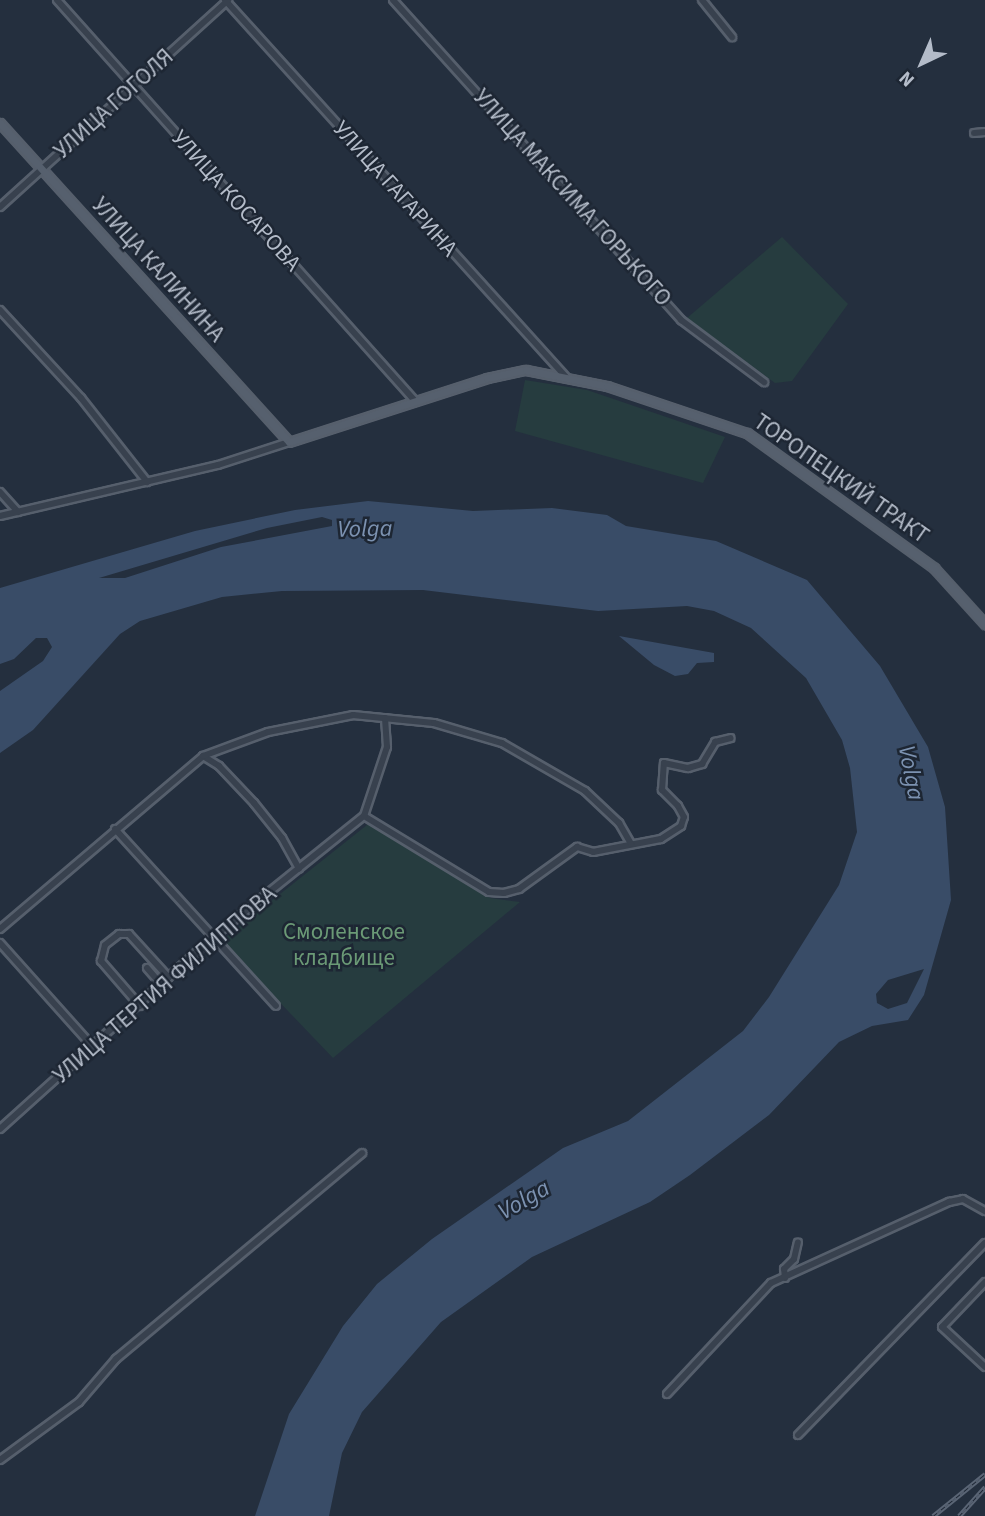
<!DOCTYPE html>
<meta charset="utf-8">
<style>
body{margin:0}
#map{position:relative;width:985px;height:1516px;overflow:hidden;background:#242f3e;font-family:"Source Sans 3",sans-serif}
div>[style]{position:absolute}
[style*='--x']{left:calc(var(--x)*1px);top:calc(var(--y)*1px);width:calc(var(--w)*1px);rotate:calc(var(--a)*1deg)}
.green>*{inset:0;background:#263c3f}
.water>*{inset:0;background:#394c67}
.roads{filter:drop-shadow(2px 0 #565f6c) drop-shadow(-2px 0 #565f6c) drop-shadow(0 2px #565f6c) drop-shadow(0 -2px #565f6c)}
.minor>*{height:6px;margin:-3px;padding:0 3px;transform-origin:3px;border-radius:3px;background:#38414e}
.major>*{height:7px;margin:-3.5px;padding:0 3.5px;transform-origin:3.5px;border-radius:3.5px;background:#56606e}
.rail>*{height:4.5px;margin-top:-2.25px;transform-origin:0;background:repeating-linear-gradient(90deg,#1d2633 0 5px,#5a6575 0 10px);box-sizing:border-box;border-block:2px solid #5a6575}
span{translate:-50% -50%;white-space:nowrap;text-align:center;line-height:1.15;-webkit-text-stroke:5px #1d2633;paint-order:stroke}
.street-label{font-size:23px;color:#b4bcc9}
.park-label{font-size:23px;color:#6b9a76}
.water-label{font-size:24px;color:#7c92b1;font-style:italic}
.north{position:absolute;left:887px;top:28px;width:70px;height:70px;-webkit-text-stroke:5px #1d2633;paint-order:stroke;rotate:224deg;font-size:19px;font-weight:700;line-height:28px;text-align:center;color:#b4bcc9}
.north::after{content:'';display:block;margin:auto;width:24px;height:32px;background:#b4bcc9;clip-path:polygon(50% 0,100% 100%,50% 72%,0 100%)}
</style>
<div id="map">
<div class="green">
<div style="clip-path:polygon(782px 237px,848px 304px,792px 381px,775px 383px,687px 318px)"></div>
<div style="clip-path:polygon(525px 380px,587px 390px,725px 437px,703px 483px,515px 431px)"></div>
<div style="clip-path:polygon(372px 821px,490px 898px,520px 902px,333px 1058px,221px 941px)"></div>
</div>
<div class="water">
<div style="clip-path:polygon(evenodd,368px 501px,473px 511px,552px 508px,607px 515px,626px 526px,716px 541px,807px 580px,880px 666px,928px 747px,945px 807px,951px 900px,924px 995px,908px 1020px,872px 1026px,839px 1042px,769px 1115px,690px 1175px,650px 1202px,532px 1257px,441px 1322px,362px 1412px,342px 1453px,329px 1516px,255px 1516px,289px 1414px,343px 1326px,377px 1284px,432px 1239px,563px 1148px,628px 1121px,743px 1031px,769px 997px,839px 885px,857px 832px,850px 768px,842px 740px,806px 678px,751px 628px,714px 611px,687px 606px,598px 611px,423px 590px,282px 591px,222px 597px,140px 621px,120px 634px,33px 730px,0 753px,0 691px,43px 661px,52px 647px,47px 638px,36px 638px,14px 659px,0 664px,0 588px,195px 531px,295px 510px,368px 501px,322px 517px,332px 520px,332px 526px,221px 547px,125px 578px,99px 578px,267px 528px,322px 517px,368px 501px,924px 969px,907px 1003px,888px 1009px,877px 1003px,876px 994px,888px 980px,924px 969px)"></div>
<div style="clip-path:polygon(619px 636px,714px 653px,714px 662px,697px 663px,688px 674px,675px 676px,654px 665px)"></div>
</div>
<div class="roads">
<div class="minor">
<div style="--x:57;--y:0;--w:538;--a:48.24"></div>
<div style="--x:225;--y:0;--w:508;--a:47.87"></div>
<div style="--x:393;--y:0;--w:431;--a:48"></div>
<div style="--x:681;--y:320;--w:104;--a:36.8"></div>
<div style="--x:702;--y:0;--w:48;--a:51"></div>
<div style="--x:974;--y:133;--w:11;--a:-5"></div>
<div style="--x:0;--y:207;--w:308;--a:-42.2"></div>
<div style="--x:0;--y:310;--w:120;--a:47.4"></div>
<div style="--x:81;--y:398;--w:107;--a:51.8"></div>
<div style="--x:0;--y:492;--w:27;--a:48"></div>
<div style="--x:0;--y:516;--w:224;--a:-13.2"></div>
<div style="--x:218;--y:465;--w:75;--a:-17.9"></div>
<div style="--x:203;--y:756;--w:19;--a:32"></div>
<div style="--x:219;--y:766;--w:51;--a:46.6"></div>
<div style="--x:254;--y:803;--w:45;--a:51.3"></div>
<div style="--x:282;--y:838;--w:35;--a:61"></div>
<div style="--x:364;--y:816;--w:146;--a:31.3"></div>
<div style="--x:489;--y:892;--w:15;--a:4"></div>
<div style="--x:504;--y:893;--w:16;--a:-15"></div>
<div style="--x:519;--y:889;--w:72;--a:-35.9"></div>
<div style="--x:577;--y:847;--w:17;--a:17"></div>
<div style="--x:593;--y:852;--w:69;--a:-10.8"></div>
<div style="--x:661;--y:839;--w:24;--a:-33"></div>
<div style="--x:681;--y:826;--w:9;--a:-72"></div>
<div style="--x:684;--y:817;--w:13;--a:-119"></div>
<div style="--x:678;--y:806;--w:23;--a:-135"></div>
<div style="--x:662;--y:790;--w:27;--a:-86"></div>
<div style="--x:664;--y:763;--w:25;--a:12"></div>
<div style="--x:688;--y:768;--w:15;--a:-16"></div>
<div style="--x:702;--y:764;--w:26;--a:-59"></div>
<div style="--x:715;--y:742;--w:16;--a:-14"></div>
<div style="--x:364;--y:816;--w:73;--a:-71.6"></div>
<div style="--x:387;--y:747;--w:29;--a:-94"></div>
<div style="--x:115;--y:829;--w:239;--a:47.7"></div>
<div style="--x:0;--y:929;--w:267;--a:-40.4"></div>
<div style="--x:203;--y:756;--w:69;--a:-20.3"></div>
<div style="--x:268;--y:732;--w:87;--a:-11.3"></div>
<div style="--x:353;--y:715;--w:81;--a:5.6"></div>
<div style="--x:434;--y:723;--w:71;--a:16.4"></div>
<div style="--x:502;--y:743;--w:96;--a:30"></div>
<div style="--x:585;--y:791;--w:47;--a:43.3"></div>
<div style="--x:619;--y:823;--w:24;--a:60"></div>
<div style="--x:0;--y:943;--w:141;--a:48.2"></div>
<div style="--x:147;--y:968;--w:23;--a:49"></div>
<div style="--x:140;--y:1006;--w:60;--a:-130.9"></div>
<div style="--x:101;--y:961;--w:16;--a:-76"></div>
<div style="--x:105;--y:945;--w:18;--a:-38"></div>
<div style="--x:119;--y:934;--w:10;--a:0"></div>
<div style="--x:129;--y:934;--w:59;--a:47.7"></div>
<div style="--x:0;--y:1129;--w:285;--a:-42"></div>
<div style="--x:212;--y:938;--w:195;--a:-38.8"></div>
<div style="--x:785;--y:1278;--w:9;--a:-96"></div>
<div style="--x:784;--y:1269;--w:14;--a:-45"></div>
<div style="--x:794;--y:1259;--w:17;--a:-77"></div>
<div style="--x:985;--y:1282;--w:62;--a:133.7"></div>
<div style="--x:942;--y:1327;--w:59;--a:42.9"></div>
<div style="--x:667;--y:1394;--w:152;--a:-46.9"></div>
<div style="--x:771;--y:1283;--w:196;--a:-24.5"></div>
<div style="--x:949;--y:1202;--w:14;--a:-12"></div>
<div style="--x:963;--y:1199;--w:25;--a:29"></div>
<div style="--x:798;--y:1435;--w:268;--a:-45.8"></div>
<div style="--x:0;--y:1460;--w:98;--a:-36.3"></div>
<div style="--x:79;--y:1402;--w:57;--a:-49.3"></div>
<div style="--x:116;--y:1359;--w:321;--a:-39.9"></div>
</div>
<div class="major">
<div style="--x:0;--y:123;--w:430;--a:47.8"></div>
<div style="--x:289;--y:442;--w:208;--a:-17.9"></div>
<div style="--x:487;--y:378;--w:40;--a:-12"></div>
<div style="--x:526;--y:370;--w:83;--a:11.2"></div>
<div style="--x:607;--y:386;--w:148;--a:18.6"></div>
<div style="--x:747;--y:433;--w:231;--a:35.8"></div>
<div style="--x:934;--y:568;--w:76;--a:47.7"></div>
</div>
</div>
<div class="rail">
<div style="--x:933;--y:1516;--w:67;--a:-38.9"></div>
<div style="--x:959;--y:1516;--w:39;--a:-48"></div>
</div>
<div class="street-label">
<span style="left:114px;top:104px;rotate:-42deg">УЛИЦА ГОГОЛЯ</span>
<span style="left:395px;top:189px;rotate:48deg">УЛИЦА ГАГАРИНА</span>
<span style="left:572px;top:198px;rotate:48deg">УЛИЦА МАКСИМА ГОРЬКОГО</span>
<span style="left:236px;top:201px;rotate:48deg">УЛИЦА КОСАРОВА</span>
<span style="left:158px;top:270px;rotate:48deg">УЛИЦА КАЛИНИНА</span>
<span style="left:841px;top:479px;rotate:35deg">ТОРОПЕЦКИЙ ТРАКТ</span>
<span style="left:165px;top:985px;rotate:-41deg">УЛИЦА ТЕРТИЯ ФИЛИППОВА</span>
</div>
<div class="park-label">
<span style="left:344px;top:945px">Смоленское<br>кладбище</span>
</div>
<div class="water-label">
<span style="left:365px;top:529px;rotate:-1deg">Volga</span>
<span style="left:911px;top:773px;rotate:79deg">Volga</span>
<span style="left:524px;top:1200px;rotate:-30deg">Volga</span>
</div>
<div class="north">N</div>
</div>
